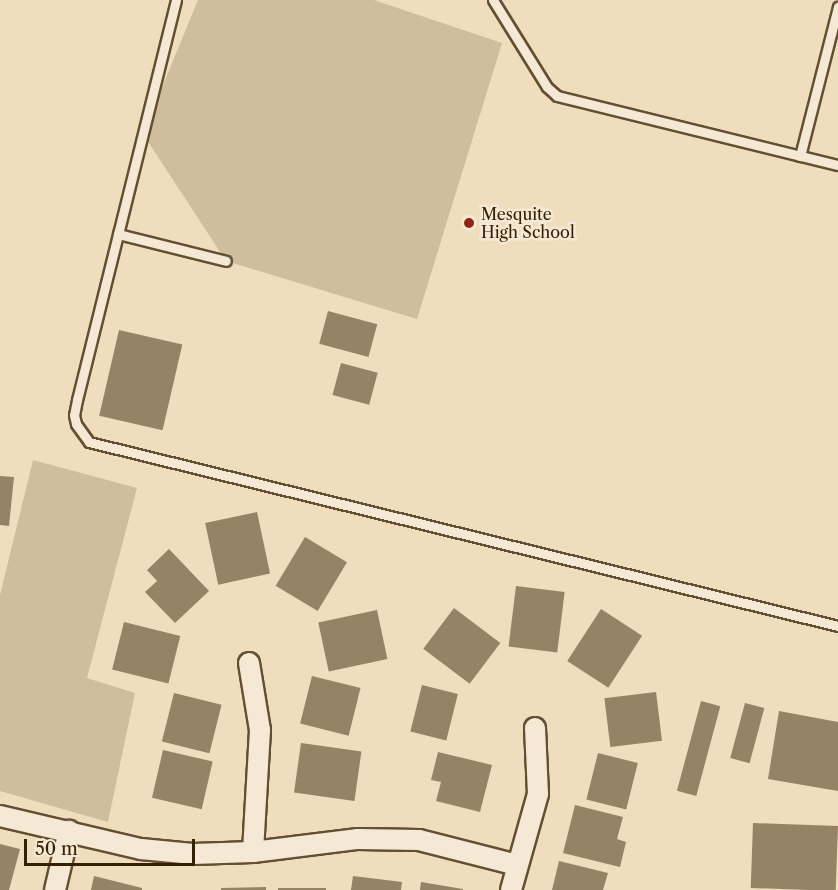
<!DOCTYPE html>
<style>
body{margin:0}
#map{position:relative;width:838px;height:890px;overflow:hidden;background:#f0ddbe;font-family:"Libre Caslon Text",serif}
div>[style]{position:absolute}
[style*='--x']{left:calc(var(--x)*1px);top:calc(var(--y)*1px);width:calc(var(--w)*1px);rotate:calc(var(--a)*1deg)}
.green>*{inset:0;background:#d0bd9e}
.building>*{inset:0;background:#968264;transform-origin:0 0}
.roads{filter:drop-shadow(2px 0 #634f31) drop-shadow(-2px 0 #634f31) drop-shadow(0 2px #634f31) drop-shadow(0 -2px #634f31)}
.service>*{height:9px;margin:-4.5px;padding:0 4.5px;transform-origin:4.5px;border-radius:4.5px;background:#f5e9d5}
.minor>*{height:20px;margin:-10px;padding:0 10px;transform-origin:10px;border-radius:10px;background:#f5e9d5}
.dots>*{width:16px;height:16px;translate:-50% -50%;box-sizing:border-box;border:3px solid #f5e9d5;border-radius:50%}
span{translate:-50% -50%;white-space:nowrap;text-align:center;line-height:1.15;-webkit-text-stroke:5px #f5e9d5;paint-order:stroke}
.poi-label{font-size:16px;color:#342002}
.left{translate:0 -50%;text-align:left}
.scale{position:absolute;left:24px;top:839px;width:171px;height:27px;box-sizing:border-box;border:3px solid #342002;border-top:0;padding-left:8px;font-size:18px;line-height:21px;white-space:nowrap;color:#342002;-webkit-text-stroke:4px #f5e9d5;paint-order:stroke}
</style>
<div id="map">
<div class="green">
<div style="clip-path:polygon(198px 0,374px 0,502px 43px,417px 319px,226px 261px,143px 134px)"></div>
<div style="clip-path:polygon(33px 460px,137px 488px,87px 678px,135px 693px,108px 822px,0 791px,0 595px)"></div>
</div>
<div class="building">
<div style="left:328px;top:311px;width:51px;height:34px;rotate:15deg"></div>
<div style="left:119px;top:330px;width:65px;height:88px;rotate:13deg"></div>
<div style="left:341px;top:363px;width:38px;height:33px;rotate:15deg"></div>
<div style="clip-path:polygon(0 476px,14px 477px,9px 526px,0 525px)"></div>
<div style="left:257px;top:512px;width:63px;height:53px;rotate:78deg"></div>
<div style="left:305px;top:537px;width:49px;height:57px;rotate:31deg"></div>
<div style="clip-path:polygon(169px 549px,209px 591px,175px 623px,145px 592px,157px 581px,147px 570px)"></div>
<div style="left:516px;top:586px;width:49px;height:61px;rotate:7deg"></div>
<div style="left:454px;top:608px;width:58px;height:51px;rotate:37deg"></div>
<div style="left:601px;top:609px;width:49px;height:62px;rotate:33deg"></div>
<div style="left:377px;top:610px;width:50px;height:60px;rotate:78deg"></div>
<div style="left:124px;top:622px;width:58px;height:49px;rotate:14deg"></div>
<div style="left:312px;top:676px;width:50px;height:49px;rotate:14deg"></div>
<div style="left:422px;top:685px;width:37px;height:48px;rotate:14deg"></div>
<div style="left:656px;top:692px;width:49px;height:52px;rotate:83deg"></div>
<div style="left:174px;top:693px;width:49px;height:50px;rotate:14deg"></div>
<div style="left:701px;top:701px;width:20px;height:93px;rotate:15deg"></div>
<div style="left:745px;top:703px;width:20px;height:57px;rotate:15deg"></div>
<div style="clip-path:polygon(779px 711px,838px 722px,838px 791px,768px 779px)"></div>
<div style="left:301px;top:743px;width:61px;height:50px;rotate:8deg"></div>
<div style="left:163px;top:750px;width:51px;height:49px;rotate:13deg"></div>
<div style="clip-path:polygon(438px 752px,492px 765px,480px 812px,436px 801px,441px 782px,431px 780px)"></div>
<div style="left:598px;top:753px;width:41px;height:48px;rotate:14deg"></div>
<div style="clip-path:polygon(575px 805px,623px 817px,617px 839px,626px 842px,620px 867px,563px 853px)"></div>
<div style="left:753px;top:823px;width:85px;height:65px;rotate:2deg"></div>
<div style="clip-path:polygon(0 844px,20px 849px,9px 890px,0 890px)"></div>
<div style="clip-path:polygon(559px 861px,608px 873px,603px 890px,552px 890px)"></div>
<div style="clip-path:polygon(94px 876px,142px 888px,142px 890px,91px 890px)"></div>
<div style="clip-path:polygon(353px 876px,402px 882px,401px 890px,351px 890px)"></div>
<div style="clip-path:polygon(421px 882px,463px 889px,463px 890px,420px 890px)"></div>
<div style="clip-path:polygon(266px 887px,266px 890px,221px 890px,221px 888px)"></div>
<div style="left:278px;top:888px;width:48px;height:2px"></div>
</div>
<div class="roads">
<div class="service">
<div style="--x:176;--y:0;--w:412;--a:103.9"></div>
<div style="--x:77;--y:400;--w:15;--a:101"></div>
<div style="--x:74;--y:415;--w:9;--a:77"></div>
<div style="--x:76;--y:424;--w:22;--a:54"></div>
<div style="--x:89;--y:442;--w:771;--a:13.8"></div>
<div style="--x:493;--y:0;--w:102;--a:58.2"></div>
<div style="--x:547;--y:87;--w:13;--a:42"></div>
<div style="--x:557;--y:96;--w:289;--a:13.8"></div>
<div style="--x:800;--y:156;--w:154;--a:-75.7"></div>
<div style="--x:118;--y:234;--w:111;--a:14"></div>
</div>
<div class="minor">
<div style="--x:249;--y:663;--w:68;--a:80.7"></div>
<div style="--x:260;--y:730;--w:122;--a:93.3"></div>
<div style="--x:0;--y:816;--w:145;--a:13.2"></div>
<div style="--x:141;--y:849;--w:52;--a:5.5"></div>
<div style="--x:193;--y:854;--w:60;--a:-1.9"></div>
<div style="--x:253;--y:852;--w:106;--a:-7.1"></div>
<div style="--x:358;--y:839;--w:61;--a:0.9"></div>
<div style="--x:419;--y:840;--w:101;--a:14.3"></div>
<div style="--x:55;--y:890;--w:61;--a:-76.7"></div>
<div style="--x:511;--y:890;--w:100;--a:-74.3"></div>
<div style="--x:538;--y:794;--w:66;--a:-92.6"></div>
</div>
</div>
<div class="dots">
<div style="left:469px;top:223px;background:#8f2418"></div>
</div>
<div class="poi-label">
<span class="left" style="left:481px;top:223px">Mesquite<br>High School</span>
</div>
<div class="scale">50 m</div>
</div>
